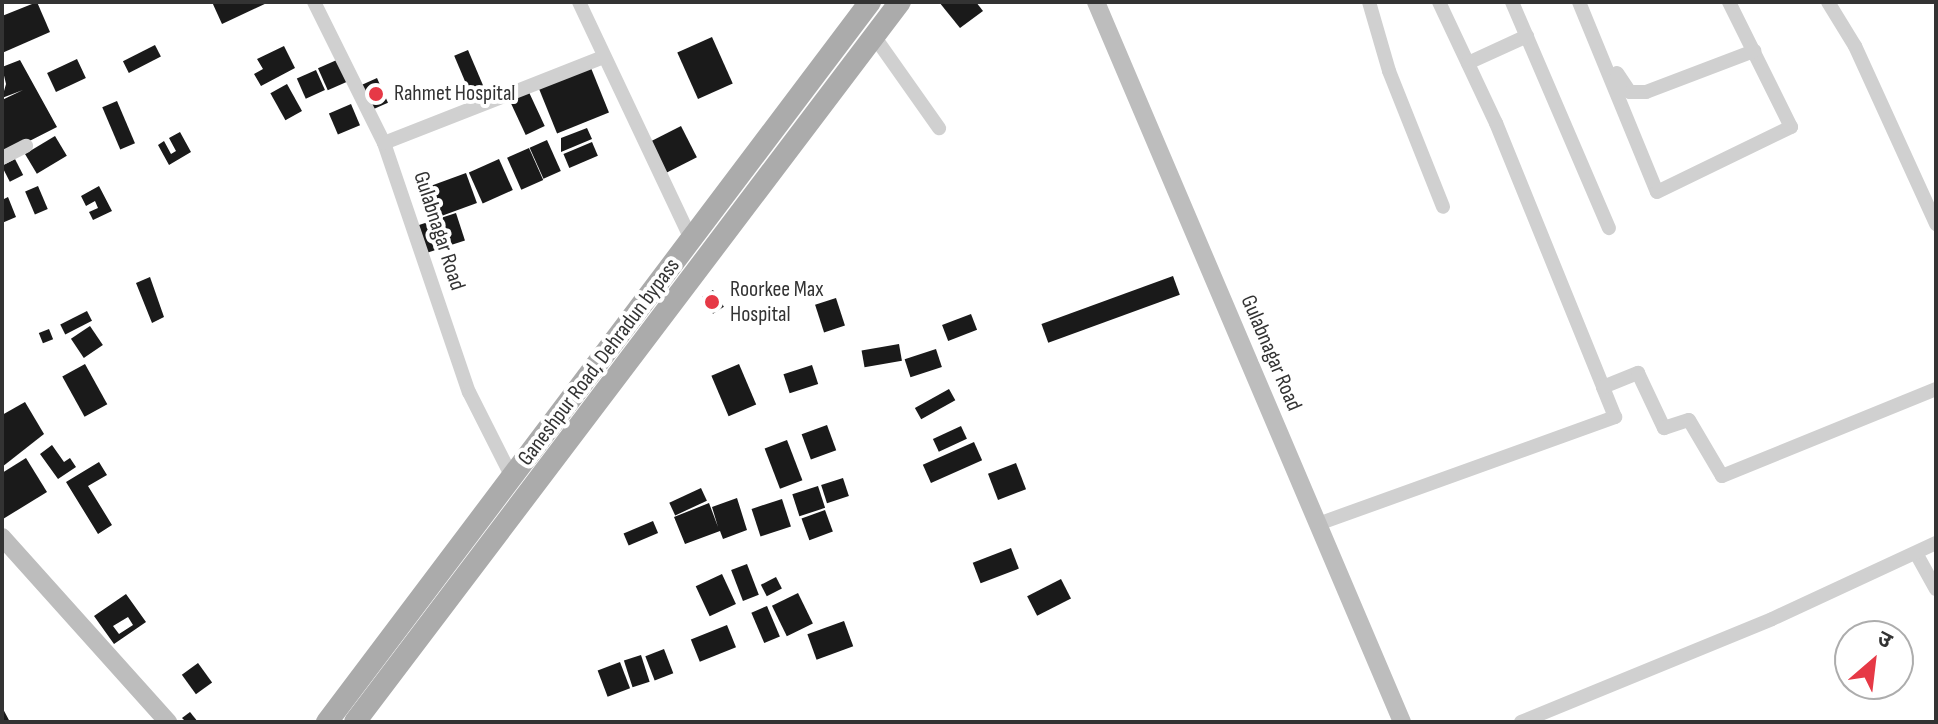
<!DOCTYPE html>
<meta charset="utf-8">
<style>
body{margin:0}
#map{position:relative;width:1938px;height:724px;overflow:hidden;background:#fff;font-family:"Sofia Sans Condensed","Noto Sans Devanagari",sans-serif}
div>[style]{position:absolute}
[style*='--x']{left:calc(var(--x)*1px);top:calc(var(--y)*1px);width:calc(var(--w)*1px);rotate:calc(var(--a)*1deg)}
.building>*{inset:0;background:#1a1a1a;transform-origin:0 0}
.street>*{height:14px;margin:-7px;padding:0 7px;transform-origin:7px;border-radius:7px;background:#d0d0d0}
.secondary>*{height:18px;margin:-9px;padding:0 9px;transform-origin:9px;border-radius:9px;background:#bdbdbd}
.primary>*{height:22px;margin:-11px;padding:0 11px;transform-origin:11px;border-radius:11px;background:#ababab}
.dots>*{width:22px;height:22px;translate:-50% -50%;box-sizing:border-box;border:4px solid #fff;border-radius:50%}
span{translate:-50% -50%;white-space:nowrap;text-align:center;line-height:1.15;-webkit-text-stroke:8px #fff;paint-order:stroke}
.poi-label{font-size:22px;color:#333}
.left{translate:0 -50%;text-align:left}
.street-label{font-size:22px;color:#333}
.frame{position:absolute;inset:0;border:4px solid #333;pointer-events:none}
.north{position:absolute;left:1834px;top:620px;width:80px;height:80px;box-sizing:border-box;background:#fff;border:2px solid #adadad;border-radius:50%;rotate:28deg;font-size:22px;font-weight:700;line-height:32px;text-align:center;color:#333}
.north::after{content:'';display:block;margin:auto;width:28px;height:36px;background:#e63946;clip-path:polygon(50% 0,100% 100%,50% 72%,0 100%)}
</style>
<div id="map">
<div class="building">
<div style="clip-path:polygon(37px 2px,50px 32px,2px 53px,2px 16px)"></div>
<div style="clip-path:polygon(212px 2px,269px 2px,222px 24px)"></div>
<div style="clip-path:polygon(939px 2px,976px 2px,983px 11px,960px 28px)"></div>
<div style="left:712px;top:37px;width:51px;height:38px;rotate:66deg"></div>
<div style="left:155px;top:45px;width:13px;height:36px;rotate:63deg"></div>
<div style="clip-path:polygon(284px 46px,295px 68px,261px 86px,254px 74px,263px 69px,257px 59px)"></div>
<div style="left:468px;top:50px;width:52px;height:15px;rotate:67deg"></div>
<div style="left:77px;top:59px;width:21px;height:33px;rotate:65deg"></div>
<div style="left:339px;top:59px;width:24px;height:23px;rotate:66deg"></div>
<div style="clip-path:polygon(20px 60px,57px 127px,2px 155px,2px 100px,23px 90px,2px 98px,6px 84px,2px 67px)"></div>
<div style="left:591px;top:68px;width:48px;height:56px;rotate:68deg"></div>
<div style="left:316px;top:70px;width:22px;height:21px;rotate:66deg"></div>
<div style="left:377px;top:78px;width:27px;height:20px;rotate:66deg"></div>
<div style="left:287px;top:84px;width:31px;height:19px;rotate:61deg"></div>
<div style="left:527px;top:88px;width:42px;height:21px;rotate:65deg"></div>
<div style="left:117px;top:101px;width:46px;height:16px;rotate:67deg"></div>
<div style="left:351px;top:104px;width:23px;height:24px;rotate:67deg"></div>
<div style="left:681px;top:126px;width:35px;height:37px;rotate:63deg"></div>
<div style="clip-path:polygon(587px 128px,592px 139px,561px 152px,561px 138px)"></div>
<div style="clip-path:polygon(180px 132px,191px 152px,169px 165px,158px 145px,164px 141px,171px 154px,176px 151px,169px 138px)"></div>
<div style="left:55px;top:136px;width:23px;height:35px;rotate:59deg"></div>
<div style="left:547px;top:140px;width:34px;height:19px;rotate:66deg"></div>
<div style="left:592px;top:142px;width:15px;height:31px;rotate:67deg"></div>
<div style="left:529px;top:148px;width:35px;height:24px;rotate:66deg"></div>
<div style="left:15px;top:159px;width:18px;height:15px;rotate:63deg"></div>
<div style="left:499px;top:159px;width:34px;height:33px;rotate:66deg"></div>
<div style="left:466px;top:173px;width:32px;height:40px;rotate:70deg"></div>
<div style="left:38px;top:186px;width:25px;height:14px;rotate:67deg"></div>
<div style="clip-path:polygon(99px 186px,112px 211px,93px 220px,89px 212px,98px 208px,95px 201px,86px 206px,81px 196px)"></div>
<div style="clip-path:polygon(8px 197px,16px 217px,2px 223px,2px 200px)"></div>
<div style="left:456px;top:213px;width:29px;height:43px;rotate:72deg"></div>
<div style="left:1173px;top:276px;width:20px;height:140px;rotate:70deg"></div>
<div style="clip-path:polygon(150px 277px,164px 317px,152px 323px,136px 283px)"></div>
<div style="left:713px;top:290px;width:20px;height:13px;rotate:57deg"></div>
<div style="left:836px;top:298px;width:29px;height:22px;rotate:72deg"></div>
<div style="left:87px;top:311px;width:11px;height:30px;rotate:63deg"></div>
<div style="left:971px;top:314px;width:17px;height:31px;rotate:69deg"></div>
<div style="left:90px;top:326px;width:23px;height:23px;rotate:56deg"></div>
<div style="left:49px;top:329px;width:11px;height:11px;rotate:68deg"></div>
<div style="left:899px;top:344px;width:17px;height:38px;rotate:80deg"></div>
<div style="left:936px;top:349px;width:19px;height:33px;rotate:72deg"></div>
<div style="left:85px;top:364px;width:46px;height:26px;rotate:61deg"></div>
<div style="left:739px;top:364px;width:44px;height:30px;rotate:67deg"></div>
<div style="left:812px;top:365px;width:20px;height:30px;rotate:72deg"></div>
<div style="left:949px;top:389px;width:13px;height:39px;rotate:61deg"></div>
<div style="clip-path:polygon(25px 402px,44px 434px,2px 467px,2px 415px)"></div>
<div style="left:827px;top:425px;width:27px;height:27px;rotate:70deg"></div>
<div style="left:961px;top:426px;width:14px;height:31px;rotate:65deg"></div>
<div style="left:787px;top:440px;width:43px;height:24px;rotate:69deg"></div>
<div style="left:974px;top:442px;width:20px;height:56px;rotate:66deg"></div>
<div style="clip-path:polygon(52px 445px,64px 462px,70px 458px,76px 467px,58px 479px,40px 454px)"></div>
<div style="clip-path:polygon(26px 458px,47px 492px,3px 519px,2px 473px)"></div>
<div style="clip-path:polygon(99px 462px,107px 475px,88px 486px,112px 525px,98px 534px,66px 482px)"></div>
<div style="left:1016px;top:463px;width:28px;height:30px;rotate:69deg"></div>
<div style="left:843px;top:478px;width:19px;height:23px;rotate:72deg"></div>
<div style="left:818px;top:486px;width:23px;height:27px;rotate:72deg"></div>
<div style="left:701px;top:488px;width:14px;height:35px;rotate:65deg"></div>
<div style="clip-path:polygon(737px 498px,747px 530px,723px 539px,720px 531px,685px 544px,674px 517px,709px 503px,718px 527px,712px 507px)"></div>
<div style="left:782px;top:499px;width:29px;height:32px;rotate:72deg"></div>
<div style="left:825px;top:510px;width:23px;height:25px;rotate:70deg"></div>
<div style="left:653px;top:521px;width:13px;height:32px;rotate:67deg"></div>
<div style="left:1011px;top:548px;width:22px;height:41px;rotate:69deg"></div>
<div style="left:747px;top:564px;width:33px;height:17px;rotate:69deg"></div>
<div style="left:722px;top:574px;width:33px;height:29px;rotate:65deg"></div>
<div style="left:776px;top:577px;width:13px;height:17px;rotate:63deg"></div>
<div style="left:1061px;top:579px;width:22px;height:38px;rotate:63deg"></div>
<div style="left:798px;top:593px;width:34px;height:29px;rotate:64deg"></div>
<div style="clip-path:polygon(evenodd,126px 594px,146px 622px,114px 644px,94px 616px,126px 594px,128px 617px,133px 625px,119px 634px,113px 626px,128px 617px)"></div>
<div style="left:767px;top:606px;width:33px;height:17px;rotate:67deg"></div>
<div style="left:844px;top:621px;width:27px;height:39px;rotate:70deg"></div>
<div style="left:727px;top:625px;width:24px;height:39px;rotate:68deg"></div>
<div style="left:664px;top:649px;width:26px;height:20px;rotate:69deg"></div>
<div style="left:641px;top:655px;width:28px;height:18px;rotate:72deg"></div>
<div style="left:620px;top:662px;width:28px;height:24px;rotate:69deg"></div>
<div style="left:198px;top:663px;width:24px;height:20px;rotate:54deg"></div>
<div style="clip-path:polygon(2px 707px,10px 722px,2px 722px)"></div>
<div style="clip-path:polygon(190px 712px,198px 722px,186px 722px,182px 718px)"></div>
</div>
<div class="street">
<div style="--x:314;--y:2;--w:157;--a:63.6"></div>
<div style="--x:384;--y:143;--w:263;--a:71.2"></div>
<div style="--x:469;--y:392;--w:95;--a:63.2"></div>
<div style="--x:579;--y:2;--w:264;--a:64.7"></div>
<div style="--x:1369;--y:2;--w:72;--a:73.8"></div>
<div style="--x:1389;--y:71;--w:146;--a:68.3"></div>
<div style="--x:1439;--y:2;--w:134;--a:64.8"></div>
<div style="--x:1496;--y:123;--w:285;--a:67.9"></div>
<div style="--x:1512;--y:2;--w:246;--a:66.8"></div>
<div style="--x:1579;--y:2;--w:205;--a:67.7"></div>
<div style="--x:1657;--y:192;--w:149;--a:-25.9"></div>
<div style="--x:1791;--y:127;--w:140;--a:-116.4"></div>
<div style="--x:1828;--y:2;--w:52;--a:58.5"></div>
<div style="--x:1855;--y:46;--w:196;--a:65.5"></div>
<div style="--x:874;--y:36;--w:113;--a:54.8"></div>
<div style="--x:1468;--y:63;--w:65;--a:-24.6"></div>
<div style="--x:1617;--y:73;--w:23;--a:56"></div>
<div style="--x:1630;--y:92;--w:16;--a:0"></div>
<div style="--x:1646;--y:92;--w:116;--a:-20.8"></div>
<div style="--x:384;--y:143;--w:236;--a:-21.4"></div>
<div style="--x:2;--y:158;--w:27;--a:-27"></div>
<div style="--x:1318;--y:524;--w:316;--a:-19.8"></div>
<div style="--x:1615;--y:417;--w:32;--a:-112"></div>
<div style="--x:1603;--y:387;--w:38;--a:-22"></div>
<div style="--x:1638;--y:373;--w:61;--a:64.7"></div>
<div style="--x:1664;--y:428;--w:26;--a:-18"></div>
<div style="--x:1689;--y:420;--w:65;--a:59.5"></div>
<div style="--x:1722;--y:476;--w:231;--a:-22.1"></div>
<div style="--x:1917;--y:555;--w:39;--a:61"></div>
<div style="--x:1521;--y:722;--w:271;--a:-22.3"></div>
<div style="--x:1772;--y:619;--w:181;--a:-24.9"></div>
</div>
<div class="secondary">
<div style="--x:1096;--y:2;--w:782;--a:66.97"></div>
<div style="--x:2;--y:537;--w:249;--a:48.1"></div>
</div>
<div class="primary">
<div style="--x:327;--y:722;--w:902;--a:-52.98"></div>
<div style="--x:355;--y:722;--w:903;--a:-52.88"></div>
</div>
<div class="dots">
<div style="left:376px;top:94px;background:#e63946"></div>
<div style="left:712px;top:302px;background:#e63946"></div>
</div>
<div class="poi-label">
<span class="left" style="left:394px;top:94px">Rahmet Hospital</span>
<span class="left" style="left:730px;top:302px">Roorkee Max<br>Hospital</span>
</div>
<div class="street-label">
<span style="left:439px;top:231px;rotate:72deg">Gulabnagar Road</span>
<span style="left:1271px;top:353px;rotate:67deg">Gulabnagar Road</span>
<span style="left:599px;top:362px;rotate:-53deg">Ganeshpur Road, Dehradun bypass</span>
</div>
<div class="frame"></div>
<div class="north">उ</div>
</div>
